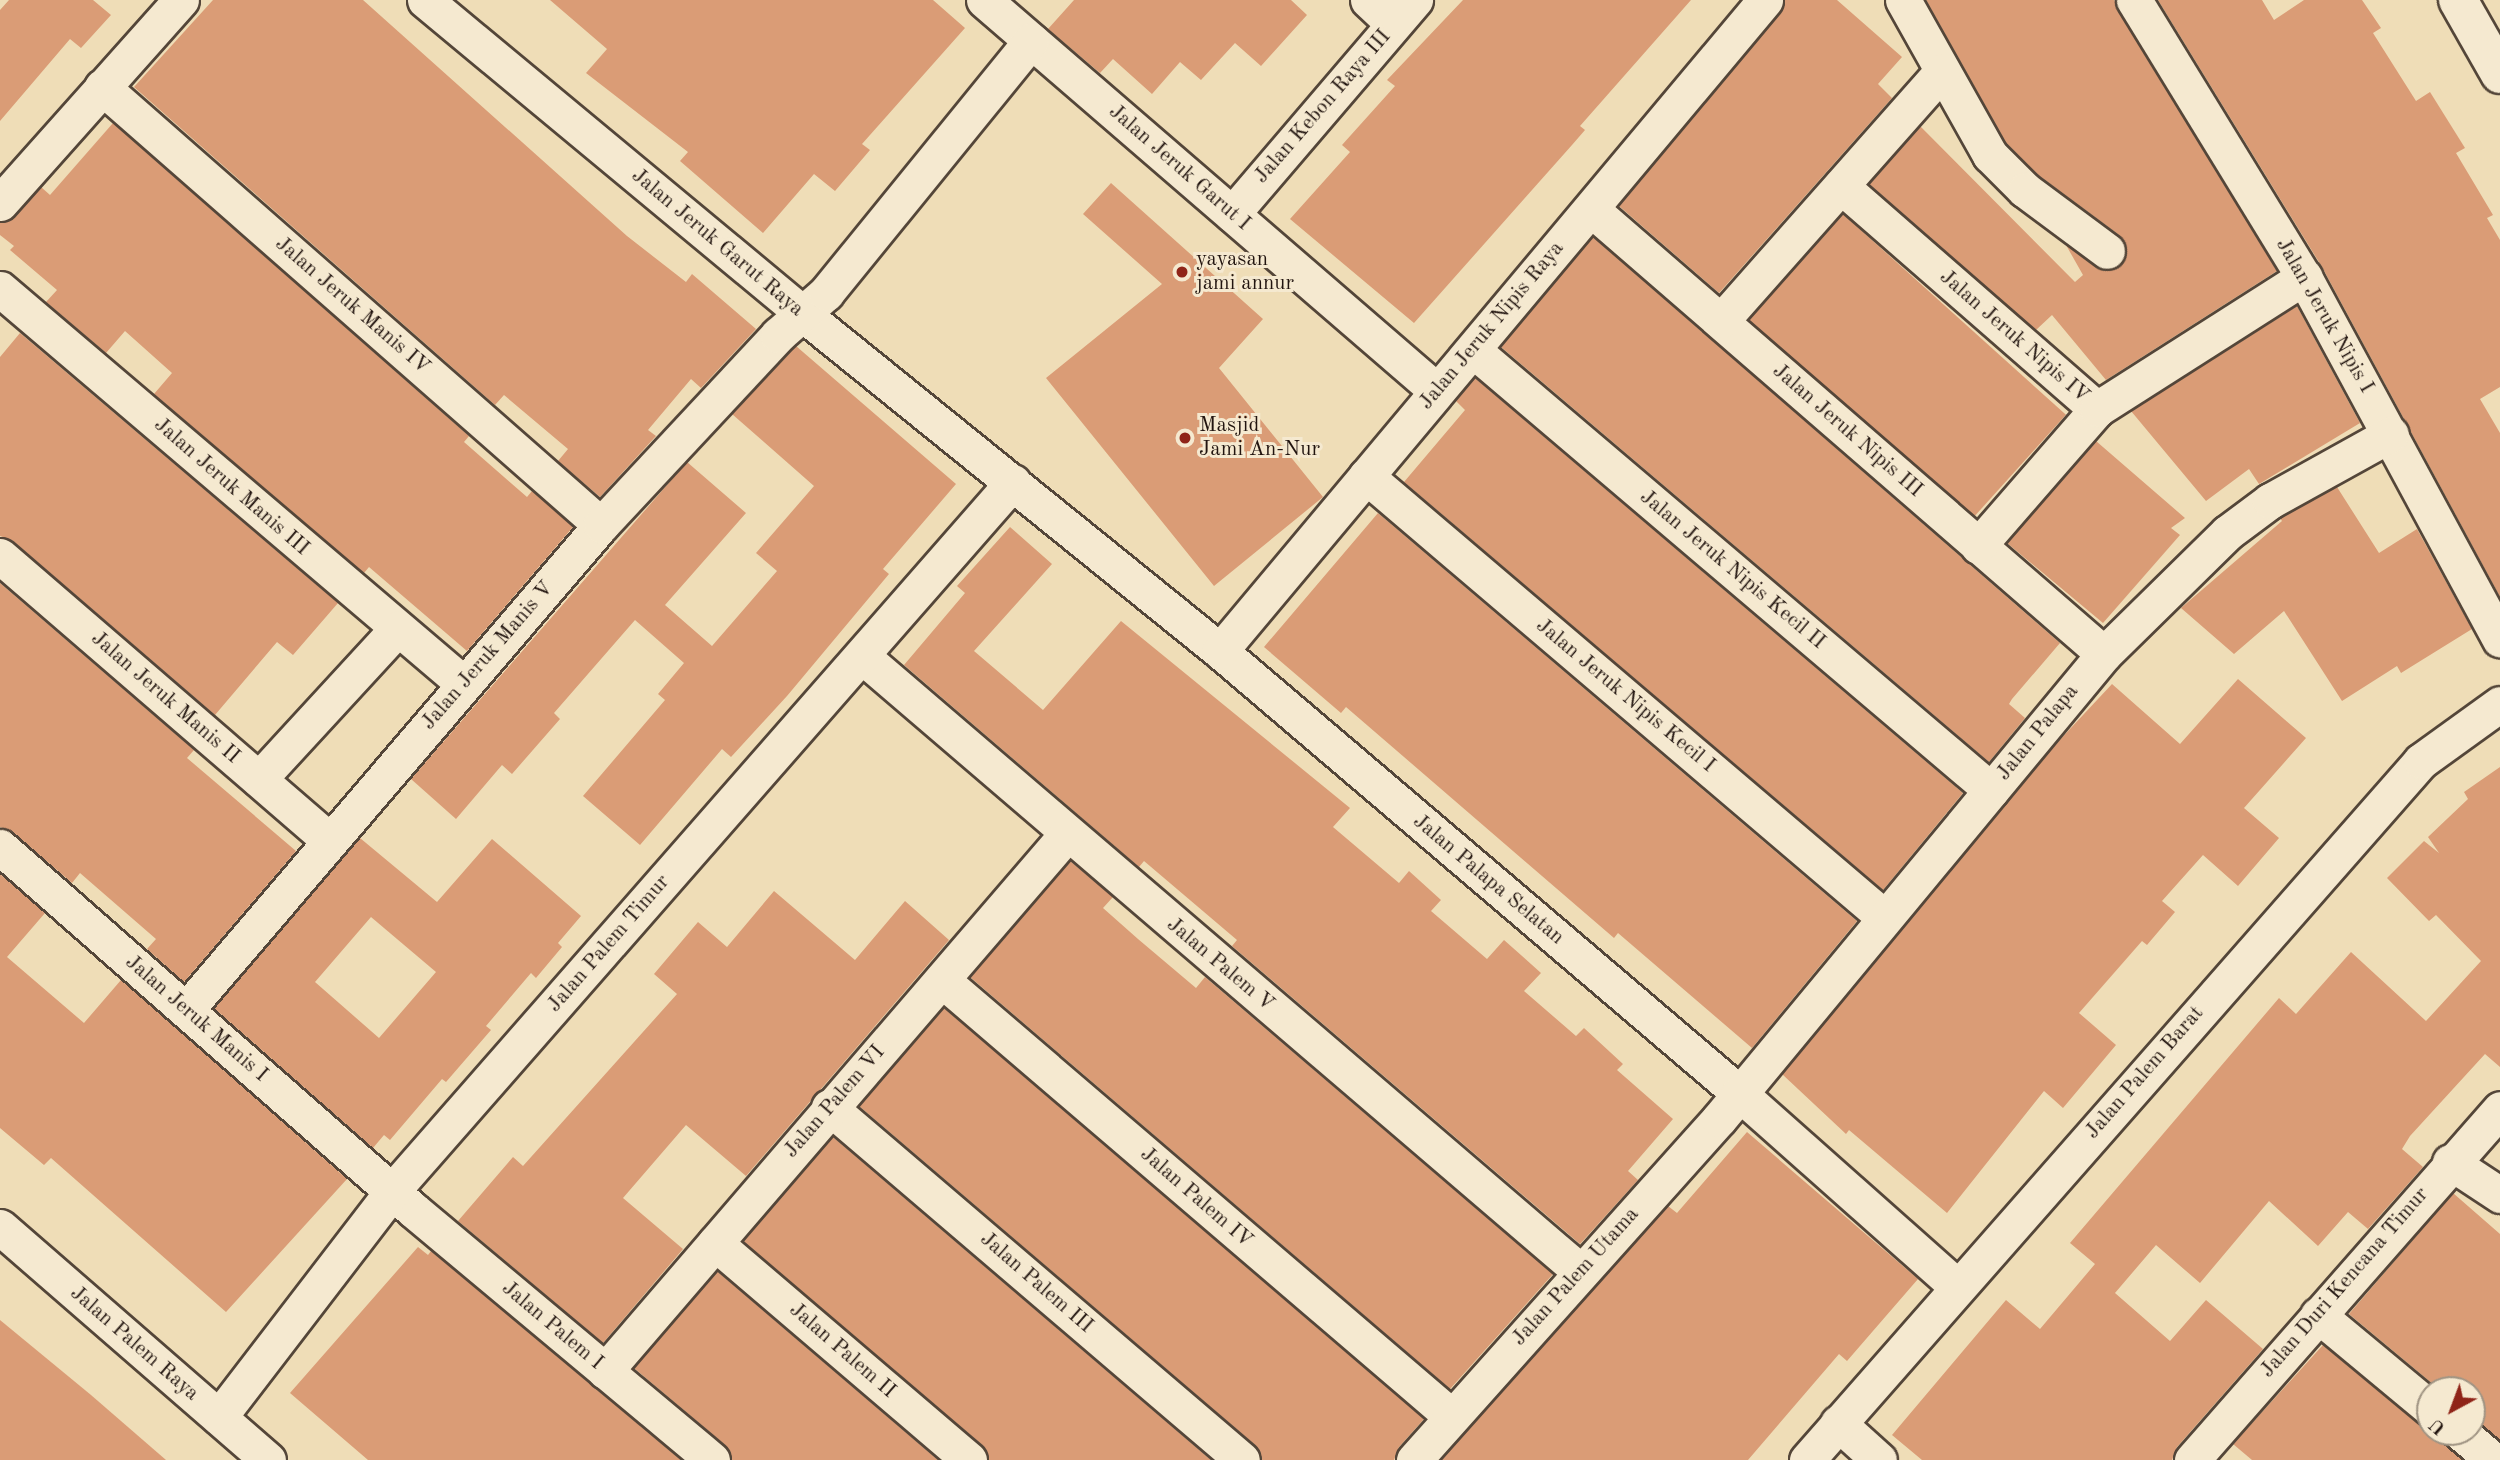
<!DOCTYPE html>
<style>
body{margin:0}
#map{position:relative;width:2500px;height:1460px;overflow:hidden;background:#efddb7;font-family:"Old Standard TT",serif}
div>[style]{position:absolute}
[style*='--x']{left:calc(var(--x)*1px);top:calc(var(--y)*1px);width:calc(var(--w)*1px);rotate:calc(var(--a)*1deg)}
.building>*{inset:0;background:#da9c76;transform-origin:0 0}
.roads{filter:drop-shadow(2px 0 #544639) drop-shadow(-2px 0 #544639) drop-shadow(0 2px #544639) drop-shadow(0 -2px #544639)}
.minor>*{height:35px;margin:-17.5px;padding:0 17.5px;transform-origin:17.5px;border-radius:17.5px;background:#f5e9d0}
.tertiary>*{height:38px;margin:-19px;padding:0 19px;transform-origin:19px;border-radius:19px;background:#f5e9d0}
.dots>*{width:19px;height:19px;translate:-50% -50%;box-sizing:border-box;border:4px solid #f5e9d0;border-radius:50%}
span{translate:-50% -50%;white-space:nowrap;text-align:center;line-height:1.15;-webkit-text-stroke:6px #f5e9d0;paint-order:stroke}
.street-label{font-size:21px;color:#21140f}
.poi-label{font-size:21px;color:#21140f}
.left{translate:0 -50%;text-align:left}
.north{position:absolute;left:2416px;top:1376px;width:70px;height:70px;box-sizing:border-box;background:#f5e9d0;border:2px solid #a09483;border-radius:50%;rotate:221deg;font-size:19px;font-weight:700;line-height:28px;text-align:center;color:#21140f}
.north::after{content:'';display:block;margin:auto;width:24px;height:32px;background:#8f2418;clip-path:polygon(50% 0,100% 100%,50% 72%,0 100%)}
</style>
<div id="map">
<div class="building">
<div style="clip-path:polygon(9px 0,93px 0,111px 15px,81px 48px,70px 39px,0 121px,0 10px)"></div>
<div style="clip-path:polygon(213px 0,363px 0,627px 236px,686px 282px,692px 274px,756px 329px,701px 388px,691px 379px,648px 430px,656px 436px,600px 497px,558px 461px,568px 449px,504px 395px,495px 405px,134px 87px)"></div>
<div style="clip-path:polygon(550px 0,933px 0,965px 28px,862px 144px,870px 150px,835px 191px,814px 174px,763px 233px,680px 161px,688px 152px,586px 73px,607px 49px)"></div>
<div style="clip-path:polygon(1074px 0,1291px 0,1307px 15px,1261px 66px,1235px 43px,1201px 80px,1180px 62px,1152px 94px,1113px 59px,1100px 73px,1048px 29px)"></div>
<div style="clip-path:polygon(1463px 0,1691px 0,1580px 126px,1585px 130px,1572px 145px,1414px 323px,1290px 219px,1350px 152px,1342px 145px,1395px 86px,1387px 80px)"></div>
<div style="clip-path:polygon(1785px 0,1837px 0,1902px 57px,1878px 84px,1892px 98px,1719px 293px,1619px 206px,1780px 13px)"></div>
<div style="clip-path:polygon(1926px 0,2114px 0,2277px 271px,2106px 380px,2052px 315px,2036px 330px,1869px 184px,1920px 126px,2075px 282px,2083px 275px,2066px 245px,2104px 271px,2116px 269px,2127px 254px,2119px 235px,2038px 175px,2006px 143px)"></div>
<div style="clip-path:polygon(2158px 0,2262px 0,2274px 20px,2304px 0,2362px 0,2381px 28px,2373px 33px,2416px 101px,2430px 92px,2465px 148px,2456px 153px,2493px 215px,2487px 218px,2500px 240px,2500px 387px,2480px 399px,2500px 433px,2500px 597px,2322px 267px)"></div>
<div style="clip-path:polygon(113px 123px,469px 436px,464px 442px,527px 497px,532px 491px,573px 527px,467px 651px,369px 567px,364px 573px,154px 394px,172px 373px,125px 331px,106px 353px,46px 302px,57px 290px,10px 250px,14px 246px,0 235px,0 223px,15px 217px,41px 187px,50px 195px)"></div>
<div style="clip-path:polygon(1111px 183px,1263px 319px,1219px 368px,1323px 497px,1214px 586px,1046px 378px,1162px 284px,1083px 214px)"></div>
<div style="left:1843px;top:214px;width:300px;height:142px;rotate:42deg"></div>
<div style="clip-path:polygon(1593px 237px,2060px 643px,2012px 699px,2009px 704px,2025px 718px,1989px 762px,1501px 347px)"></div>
<div style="clip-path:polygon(2297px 306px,2360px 423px,2259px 484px,2249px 469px,2206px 501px,2131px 411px)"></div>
<div style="clip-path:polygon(20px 333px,338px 603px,293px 655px,277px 642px,215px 715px,13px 541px,0 536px,0 357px)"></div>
<div style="clip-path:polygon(796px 346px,956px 484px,883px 569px,889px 574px,787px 696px,731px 757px,722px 749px,640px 845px,583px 796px,665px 700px,658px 694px,684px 663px,635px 620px,554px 713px,560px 719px,512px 774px,502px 765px,456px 819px,411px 779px,687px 462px,746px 513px,665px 605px,712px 646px,777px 571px,756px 553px,814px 486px,732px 414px)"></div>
<div style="clip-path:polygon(1475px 378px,1963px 793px,1883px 890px,1404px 482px,1465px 410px,1456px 401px)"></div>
<div style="clip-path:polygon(2096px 441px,2185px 518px,2171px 528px,2180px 535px,2103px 623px,2007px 543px)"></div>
<div style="clip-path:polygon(2337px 487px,2379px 553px,2417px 529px,2472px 629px,2401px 673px,2397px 666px,2342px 701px,2284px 611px,2234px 654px,2181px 608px,2282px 521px,2280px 518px)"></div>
<div style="clip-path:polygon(1378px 513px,1857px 921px,1752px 1048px,1618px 933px,1614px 938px,1346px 707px,1341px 713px,1264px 647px)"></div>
<div style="clip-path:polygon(1010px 527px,1052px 564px,974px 651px,1043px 710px,1121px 621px,1350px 808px,1333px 827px,1399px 883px,1409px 871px,1441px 900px,1431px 911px,1487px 959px,1504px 940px,1541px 973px,1524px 991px,1576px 1036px,1584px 1028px,1623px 1064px,1617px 1070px,1673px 1119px,1628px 1171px,1638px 1180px,1580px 1244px,1232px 946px,1237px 940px,1144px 861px,1139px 867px,904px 665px,965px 593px,957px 586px)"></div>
<div style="clip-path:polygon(0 583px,194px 750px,187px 758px,296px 851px,184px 982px,147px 949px,156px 939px,80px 873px,72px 883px,13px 832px,0 827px)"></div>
<div style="clip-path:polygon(2238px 679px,2306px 738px,2244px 808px,2279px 838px,2238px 886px,2203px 855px,2162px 901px,2175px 912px,2147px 945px,2142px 941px,2079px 1013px,2116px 1045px,2063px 1108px,2044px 1091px,1947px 1213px,1849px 1130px,1846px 1134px,1782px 1074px,2055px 745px,2112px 684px,2180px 744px)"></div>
<div style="clip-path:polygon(2500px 767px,2500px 1067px,2485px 1054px,2410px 1136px,2402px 1149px,2423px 1167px,2368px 1229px,2348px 1212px,2318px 1246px,2269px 1201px,2200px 1283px,2156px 1245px,2115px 1293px,2170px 1341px,2206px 1300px,2263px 1349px,2177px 1447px,2172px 1460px,1922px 1460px,1892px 1435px,2006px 1300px,2040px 1329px,2095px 1264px,2070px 1243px,2279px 998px,2296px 1014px,2351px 952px,2426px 1021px,2481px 961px,2436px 915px,2429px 921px,2387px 878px,2424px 841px,2439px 853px,2428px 837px,2468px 799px,2464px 792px)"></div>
<div style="clip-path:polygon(evenodd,360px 838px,437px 902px,492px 839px,581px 916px,558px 943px,562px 947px,536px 978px,531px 973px,486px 1026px,491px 1030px,446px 1082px,442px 1079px,390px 1140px,384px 1135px,373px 1148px,214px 1008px,360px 838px,371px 917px,436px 972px,379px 1038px,315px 982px,371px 917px)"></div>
<div style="clip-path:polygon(1070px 861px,1113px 897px,1103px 908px,1138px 939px,1196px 988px,1205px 977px,1553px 1274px,1450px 1389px,970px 977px)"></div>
<div style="clip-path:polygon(0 874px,45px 913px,7px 957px,84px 1023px,121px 980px,347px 1179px,226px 1312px,51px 1158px,44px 1165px,0 1128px)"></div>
<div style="clip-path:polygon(774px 891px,855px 960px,905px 901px,949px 940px,746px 1176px,686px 1125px,623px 1198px,683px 1249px,603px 1343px,458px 1221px,513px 1157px,523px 1166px,677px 994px,654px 974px,698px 922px,727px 947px)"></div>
<div style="clip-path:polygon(944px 1008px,1424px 1419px,1399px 1447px,1394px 1460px,1262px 1460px,1255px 1445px,859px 1106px)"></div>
<div style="clip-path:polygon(1747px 1132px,1918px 1279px,1847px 1361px,1839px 1354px,1748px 1460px,1441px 1460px,1668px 1206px,1677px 1213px)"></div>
<div style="clip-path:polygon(833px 1137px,1211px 1460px,989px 1460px,982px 1445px,743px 1241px)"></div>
<div style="clip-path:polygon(2453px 1193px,2500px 1234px,2500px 1440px,2472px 1416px,2472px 1390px,2440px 1390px,2349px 1314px)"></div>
<div style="clip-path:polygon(418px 1247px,428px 1255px,431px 1251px,681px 1460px,368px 1460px,290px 1393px)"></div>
<div style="clip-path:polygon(717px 1271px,938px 1460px,732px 1460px,725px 1445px,634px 1368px)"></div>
<div style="clip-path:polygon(0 1320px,91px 1395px,166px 1460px,0 1460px)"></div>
<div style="clip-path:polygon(2323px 1345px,2417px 1423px,2430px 1428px,2430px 1432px,2440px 1432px,2447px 1447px,2462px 1460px,2252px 1460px,2233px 1444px)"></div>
</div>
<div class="roads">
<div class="minor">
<div style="--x:425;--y:0;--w:491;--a:39.7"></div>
<div style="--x:803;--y:314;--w:536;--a:38.94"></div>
<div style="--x:1220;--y:651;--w:682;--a:40.42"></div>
<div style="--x:1739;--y:1093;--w:290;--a:41.6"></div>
<div style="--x:984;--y:0;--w:598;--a:40.8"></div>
<div style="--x:1368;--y:0;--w:35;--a:43"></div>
<div style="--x:1903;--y:0;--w:178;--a:60.7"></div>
<div style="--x:1990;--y:155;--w:49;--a:45"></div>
<div style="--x:2025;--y:190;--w:102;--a:36.6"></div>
<div style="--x:2134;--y:0;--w:325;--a:58.5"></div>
<div style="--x:2304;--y:277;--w:412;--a:61.6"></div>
<div style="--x:102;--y:87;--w:664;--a:41.28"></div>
<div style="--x:1841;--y:186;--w:340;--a:41.1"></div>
<div style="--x:0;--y:203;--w:272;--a:-48.3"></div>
<div style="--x:1591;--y:209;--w:679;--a:40.94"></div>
<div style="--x:1232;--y:214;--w:282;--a:-49.5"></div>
<div style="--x:0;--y:289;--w:609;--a:40.41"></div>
<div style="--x:1722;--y:320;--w:332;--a:-48.5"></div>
<div style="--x:1473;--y:350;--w:680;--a:40.35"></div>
<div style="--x:1366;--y:476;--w:680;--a:40.41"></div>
<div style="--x:1978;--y:546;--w:181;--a:-49"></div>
<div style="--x:2097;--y:409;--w:246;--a:-32.5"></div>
<div style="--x:0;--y:556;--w:435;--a:40.8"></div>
<div style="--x:1220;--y:651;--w:849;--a:-50.06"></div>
<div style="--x:862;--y:656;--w:947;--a:40.59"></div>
<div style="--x:259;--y:779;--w:204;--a:-47.4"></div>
<div style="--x:0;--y:847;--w:548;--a:41.3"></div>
<div style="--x:412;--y:1209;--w:391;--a:39.9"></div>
<div style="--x:942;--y:980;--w:670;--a:40.58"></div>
<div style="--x:186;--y:1010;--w:638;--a:-49.45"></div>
<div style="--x:601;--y:525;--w:260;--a:-47"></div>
<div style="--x:778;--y:335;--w:64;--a:-41.2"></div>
<div style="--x:826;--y:293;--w:325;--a:-50.9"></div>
<div style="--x:829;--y:1107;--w:543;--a:40.52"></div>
<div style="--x:2450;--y:1162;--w:60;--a:33.4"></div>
<div style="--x:0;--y:1227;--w:355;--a:41"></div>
<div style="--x:715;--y:1243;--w:334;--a:40.5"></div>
<div style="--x:2318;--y:1315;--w:146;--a:39.7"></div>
<div style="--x:605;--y:1371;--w:707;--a:-49.3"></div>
<div style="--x:219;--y:1417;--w:286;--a:-52.5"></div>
<div style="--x:393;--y:1190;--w:941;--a:-48.79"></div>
<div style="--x:1838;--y:1423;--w:55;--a:42.1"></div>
<div style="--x:2460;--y:1432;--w:43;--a:40.3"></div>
<div style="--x:1414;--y:1460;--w:457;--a:-48.2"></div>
<div style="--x:1719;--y:1119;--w:604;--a:-50.38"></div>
<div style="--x:2104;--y:654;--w:173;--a:-44.5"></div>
<div style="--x:2227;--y:533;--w:54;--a:-36.7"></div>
<div style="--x:2270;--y:501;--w:138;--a:-29"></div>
<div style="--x:1807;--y:1460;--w:930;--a:-48.7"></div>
<div style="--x:2421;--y:761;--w:97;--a:-35.8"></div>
<div style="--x:2192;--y:1460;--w:467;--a:-48.7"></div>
</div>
<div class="tertiary">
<div style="--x:2458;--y:0;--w:85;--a:60.4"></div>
</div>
</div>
<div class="dots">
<div style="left:1182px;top:272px;background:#8f2418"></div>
<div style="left:1185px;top:438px;background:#8f2418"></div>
</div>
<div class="street-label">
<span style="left:1323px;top:107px;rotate:-49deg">Jalan Kebon Raya III</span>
<span style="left:1179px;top:168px;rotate:41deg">Jalan Jeruk Garut I</span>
<span style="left:717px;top:243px;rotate:40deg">Jalan Jeruk Garut Raya</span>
<span style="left:352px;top:306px;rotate:41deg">Jalan Jeruk Manis IV</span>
<span style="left:2324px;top:316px;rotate:60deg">Jalan Jeruk Nipis I</span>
<span style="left:1492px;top:326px;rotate:-50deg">Jalan Jeruk Nipis Raya</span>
<span style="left:2014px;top:337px;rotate:41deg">Jalan Jeruk Nipis IV</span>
<span style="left:1847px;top:431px;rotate:41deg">Jalan Jeruk Nipis III</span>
<span style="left:231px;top:487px;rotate:41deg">Jalan Jeruk Manis III</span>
<span style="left:1732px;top:570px;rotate:40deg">Jalan Jeruk Nipis Kecil II</span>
<span style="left:488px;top:656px;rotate:-49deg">Jalan Jeruk Manis V</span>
<span style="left:1625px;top:696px;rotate:40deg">Jalan Jeruk Nipis Kecil I</span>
<span style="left:165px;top:698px;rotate:41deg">Jalan Jeruk Manis II</span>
<span style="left:2038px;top:733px;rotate:-51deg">Jalan Palapa</span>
<span style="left:1488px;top:880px;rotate:40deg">Jalan Palapa Selatan</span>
<span style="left:609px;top:944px;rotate:-49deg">Jalan Palem Timur</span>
<span style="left:1220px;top:965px;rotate:40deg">Jalan Palem V</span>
<span style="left:196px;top:1019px;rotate:41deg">Jalan Jeruk Manis I</span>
<span style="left:2145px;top:1073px;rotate:-49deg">Jalan Palem Barat</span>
<span style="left:835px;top:1102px;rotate:-49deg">Jalan Palem VI</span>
<span style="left:1196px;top:1198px;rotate:41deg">Jalan Palem IV</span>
<span style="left:1576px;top:1277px;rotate:-48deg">Jalan Palem Utama</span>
<span style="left:1036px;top:1283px;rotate:41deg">Jalan Palem III</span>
<span style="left:2345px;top:1283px;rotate:-49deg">Jalan Duri Kencana Timur</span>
<span style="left:552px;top:1326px;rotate:40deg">Jalan Palem I</span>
<span style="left:134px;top:1344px;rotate:41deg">Jalan Palem Raya</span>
<span style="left:842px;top:1351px;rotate:41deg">Jalan Palem II</span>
</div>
<div class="poi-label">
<span class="left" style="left:1196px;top:272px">yayasan<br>jami annur</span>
<span class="left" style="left:1199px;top:438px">Masjid<br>Jami An-Nur</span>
</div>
<div class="north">U</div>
</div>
